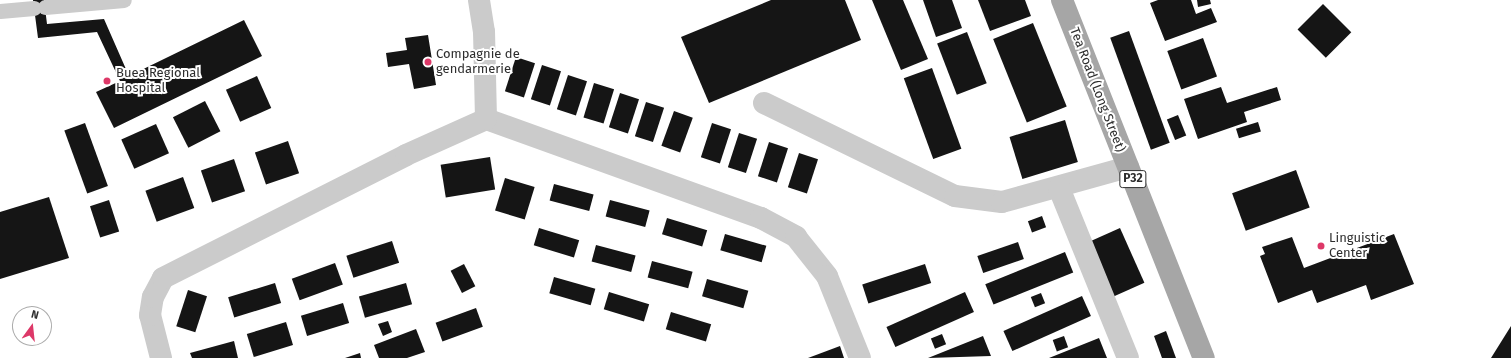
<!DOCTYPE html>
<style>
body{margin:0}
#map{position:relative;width:1511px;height:358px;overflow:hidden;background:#fff;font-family:"Fira Sans",sans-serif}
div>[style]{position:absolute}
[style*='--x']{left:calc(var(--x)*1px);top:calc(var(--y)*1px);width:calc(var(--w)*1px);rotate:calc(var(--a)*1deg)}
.building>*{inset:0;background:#151515;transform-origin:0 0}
.lane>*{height:15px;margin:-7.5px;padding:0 7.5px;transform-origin:7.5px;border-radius:7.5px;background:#cbcbcb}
.street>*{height:22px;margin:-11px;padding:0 11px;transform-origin:11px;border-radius:11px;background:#cbcbcb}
.primary>*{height:22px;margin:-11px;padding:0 11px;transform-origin:11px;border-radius:11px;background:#a6a6a6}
.dots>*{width:11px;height:11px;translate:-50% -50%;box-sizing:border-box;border:2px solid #fff;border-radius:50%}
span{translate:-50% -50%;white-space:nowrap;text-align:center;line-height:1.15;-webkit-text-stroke:4px #fff;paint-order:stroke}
.shield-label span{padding:1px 3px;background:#fff;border:1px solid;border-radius:3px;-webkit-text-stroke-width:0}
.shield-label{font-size:12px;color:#2e2e2e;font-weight:700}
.poi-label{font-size:13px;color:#2e2e2e}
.left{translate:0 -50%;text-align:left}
.street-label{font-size:13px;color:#2e2e2e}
.north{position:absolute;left:12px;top:306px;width:40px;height:40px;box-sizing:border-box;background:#fff;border:1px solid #ababab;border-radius:50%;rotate:15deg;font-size:11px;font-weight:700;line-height:16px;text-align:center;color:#2e2e2e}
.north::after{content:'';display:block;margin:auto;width:14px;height:18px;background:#dd3868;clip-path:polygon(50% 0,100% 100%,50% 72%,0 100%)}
</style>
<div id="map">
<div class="building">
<div style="clip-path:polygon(33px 0,44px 0,47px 24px,104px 19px,129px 76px,244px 20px,262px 56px,114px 128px,96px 92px,120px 81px,97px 32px,38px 38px)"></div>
<div style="clip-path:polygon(771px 0,845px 0,861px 40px,709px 103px,681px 37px)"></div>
<div style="clip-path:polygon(872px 0,903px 0,928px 59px,901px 70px)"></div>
<div style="clip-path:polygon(923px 0,952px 0,962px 28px,936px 37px)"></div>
<div style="clip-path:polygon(978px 0,1025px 0,1031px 16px,990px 31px)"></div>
<div style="clip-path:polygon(1158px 0,1191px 0,1196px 14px,1211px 8px,1217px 22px,1165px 41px,1150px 3px)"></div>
<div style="clip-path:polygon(1197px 0,1210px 0,1211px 4px,1198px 7px)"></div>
<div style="left:1323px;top:4px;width:40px;height:36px;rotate:45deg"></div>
<div style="left:1033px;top:23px;width:90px;height:43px;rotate:68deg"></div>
<div style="left:1129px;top:31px;width:119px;height:20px;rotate:70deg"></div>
<div style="left:967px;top:32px;width:55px;height:32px;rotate:69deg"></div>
<div style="clip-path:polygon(428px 35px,436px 85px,414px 89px,409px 64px,388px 67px,386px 53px,407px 50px,405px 38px)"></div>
<div style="left:1203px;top:38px;width:41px;height:38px;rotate:70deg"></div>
<div style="left:516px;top:57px;width:20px;height:36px;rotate:18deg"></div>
<div style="left:542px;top:65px;width:20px;height:36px;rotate:18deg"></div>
<div style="left:932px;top:68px;width:86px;height:30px;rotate:70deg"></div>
<div style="left:568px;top:75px;width:20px;height:36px;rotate:18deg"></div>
<div style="left:257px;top:76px;width:35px;height:34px;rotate:66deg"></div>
<div style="left:594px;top:83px;width:21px;height:36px;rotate:17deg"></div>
<div style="clip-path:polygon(1221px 87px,1227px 103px,1277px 87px,1281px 100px,1244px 112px,1247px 122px,1198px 139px,1184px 99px)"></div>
<div style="left:620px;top:93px;width:20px;height:36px;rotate:18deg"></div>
<div style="left:205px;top:101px;width:34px;height:36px;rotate:63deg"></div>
<div style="left:646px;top:102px;width:19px;height:36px;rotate:18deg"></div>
<div style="left:674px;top:111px;width:20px;height:37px;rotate:20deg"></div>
<div style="left:1178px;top:115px;width:22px;height:12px;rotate:68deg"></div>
<div style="left:1065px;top:120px;width:44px;height:58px;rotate:73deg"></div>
<div style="left:1258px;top:122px;width:10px;height:23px;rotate:73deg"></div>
<div style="left:85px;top:123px;width:67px;height:22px;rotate:70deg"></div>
<div style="left:712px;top:123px;width:20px;height:36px;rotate:18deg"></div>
<div style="left:156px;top:124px;width:32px;height:38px;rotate:66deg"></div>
<div style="left:739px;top:133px;width:19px;height:36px;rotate:18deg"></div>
<div style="left:288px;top:141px;width:34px;height:35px;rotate:71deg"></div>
<div style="left:769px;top:142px;width:20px;height:36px;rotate:18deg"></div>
<div style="left:799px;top:153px;width:20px;height:36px;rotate:18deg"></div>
<div style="left:490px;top:157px;width:33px;height:50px;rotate:81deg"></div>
<div style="left:234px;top:159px;width:34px;height:35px;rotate:71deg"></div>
<div style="left:1296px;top:170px;width:40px;height:68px;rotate:70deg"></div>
<div style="left:183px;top:177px;width:33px;height:40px;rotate:70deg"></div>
<div style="left:505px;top:178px;width:31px;height:34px;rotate:17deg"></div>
<div style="left:554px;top:184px;width:41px;height:17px;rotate:15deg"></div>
<div style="clip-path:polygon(49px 197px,69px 258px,0 279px,0 212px)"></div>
<div style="left:109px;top:200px;width:33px;height:20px;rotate:72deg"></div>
<div style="left:610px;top:200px;width:41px;height:17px;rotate:15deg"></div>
<div style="left:1042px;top:216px;width:12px;height:15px;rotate:70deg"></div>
<div style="left:667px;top:218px;width:42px;height:17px;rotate:17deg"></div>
<div style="left:539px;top:228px;width:42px;height:18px;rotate:17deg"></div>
<div style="left:1120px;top:228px;width:60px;height:38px;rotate:66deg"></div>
<div style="left:725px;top:234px;width:43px;height:17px;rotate:16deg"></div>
<div style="clip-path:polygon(1394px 234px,1414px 284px,1371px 300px,1366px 285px,1317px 303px,1312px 290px,1278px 303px,1260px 256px,1265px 254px,1262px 247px,1292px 237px,1304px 268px)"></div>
<div style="left:392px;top:241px;width:23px;height:48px;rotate:72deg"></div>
<div style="left:1018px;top:242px;width:18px;height:43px;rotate:71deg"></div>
<div style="left:596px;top:245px;width:41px;height:17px;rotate:15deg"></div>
<div style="left:1065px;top:252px;width:22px;height:86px;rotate:68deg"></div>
<div style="left:652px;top:261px;width:42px;height:17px;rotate:15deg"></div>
<div style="left:335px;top:263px;width:23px;height:46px;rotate:70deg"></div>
<div style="left:464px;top:264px;width:25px;height:15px;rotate:63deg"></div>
<div style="left:925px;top:264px;width:20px;height:66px;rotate:72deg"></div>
<div style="left:554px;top:277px;width:43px;height:17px;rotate:16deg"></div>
<div style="left:707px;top:279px;width:43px;height:18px;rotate:16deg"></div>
<div style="left:275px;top:283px;width:21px;height:49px;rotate:73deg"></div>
<div style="left:406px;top:283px;width:22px;height:49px;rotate:74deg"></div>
<div style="left:188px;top:290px;width:20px;height:38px;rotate:18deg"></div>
<div style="left:609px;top:292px;width:42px;height:18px;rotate:17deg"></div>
<div style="left:965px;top:292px;width:22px;height:86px;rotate:66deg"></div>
<div style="left:1041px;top:293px;width:11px;height:11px;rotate:68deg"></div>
<div style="left:1082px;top:296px;width:22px;height:86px;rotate:66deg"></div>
<div style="left:343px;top:303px;width:21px;height:44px;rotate:73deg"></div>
<div style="left:476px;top:308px;width:20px;height:43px;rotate:70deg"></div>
<div style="left:671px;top:312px;width:42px;height:18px;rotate:17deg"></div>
<div style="clip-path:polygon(388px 321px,392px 332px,383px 336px,378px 324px)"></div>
<div style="left:286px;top:322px;width:24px;height:41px;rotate:73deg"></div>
<div style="clip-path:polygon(1511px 326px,1511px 358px,1491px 358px)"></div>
<div style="clip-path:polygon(416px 329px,425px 352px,407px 358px,379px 358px,374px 345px)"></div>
<div style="clip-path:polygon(1166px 331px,1176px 358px,1162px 358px,1154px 336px)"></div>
<div style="left:942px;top:334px;width:11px;height:12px;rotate:68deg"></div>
<div style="clip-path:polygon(983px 336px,991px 356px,928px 358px)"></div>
<div style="left:1064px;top:336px;width:12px;height:12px;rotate:70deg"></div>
<div style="clip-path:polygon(1099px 338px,1107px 358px,1049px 358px)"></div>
<div style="clip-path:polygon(234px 341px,238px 358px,192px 358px,190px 353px)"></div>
<div style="clip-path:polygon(840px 346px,844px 358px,808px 358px)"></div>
<div style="clip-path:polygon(360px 353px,361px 358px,345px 358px)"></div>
</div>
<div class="lane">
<div style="--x:45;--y:7;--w:79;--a:-5.1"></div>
<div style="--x:0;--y:11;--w:34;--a:-5"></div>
</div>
<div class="street">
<div style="--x:764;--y:103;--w:212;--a:26"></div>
<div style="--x:955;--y:196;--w:47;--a:7.3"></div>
<div style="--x:1002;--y:202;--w:131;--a:-15.5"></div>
<div style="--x:486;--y:119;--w:292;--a:19.8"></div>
<div style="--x:761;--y:218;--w:40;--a:28"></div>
<div style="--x:796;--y:237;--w:50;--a:51.5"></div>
<div style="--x:827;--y:276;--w:88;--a:68.1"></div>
<div style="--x:1059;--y:188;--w:183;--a:67.9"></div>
<div style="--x:161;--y:358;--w:44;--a:-104.3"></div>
<div style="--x:150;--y:315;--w:18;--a:-81"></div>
<div style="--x:153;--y:297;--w:21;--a:-62"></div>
<div style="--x:163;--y:278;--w:272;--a:-26.8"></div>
<div style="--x:406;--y:155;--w:88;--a:-24.2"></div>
<div style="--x:486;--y:119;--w:87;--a:-91.3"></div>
<div style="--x:484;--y:32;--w:32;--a:-99"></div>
</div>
<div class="primary">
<div style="--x:1062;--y:0;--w:385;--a:68.4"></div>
</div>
<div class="dots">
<div style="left:428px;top:62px;background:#dd3868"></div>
<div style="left:107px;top:81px;background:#dd3868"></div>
<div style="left:1321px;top:246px;background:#dd3868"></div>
</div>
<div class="shield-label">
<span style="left:1133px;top:179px">P32</span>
</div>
<div class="poi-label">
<span class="left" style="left:436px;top:62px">Compagnie de<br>gendarmerie</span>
<span class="left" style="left:116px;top:81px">Buea Regional<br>Hospital</span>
<span class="left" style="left:1329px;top:246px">Linguistic<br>Center</span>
</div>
<div class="street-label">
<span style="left:1097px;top:90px;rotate:69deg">Tea Road (Long Street)</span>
</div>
<div class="north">N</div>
</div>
